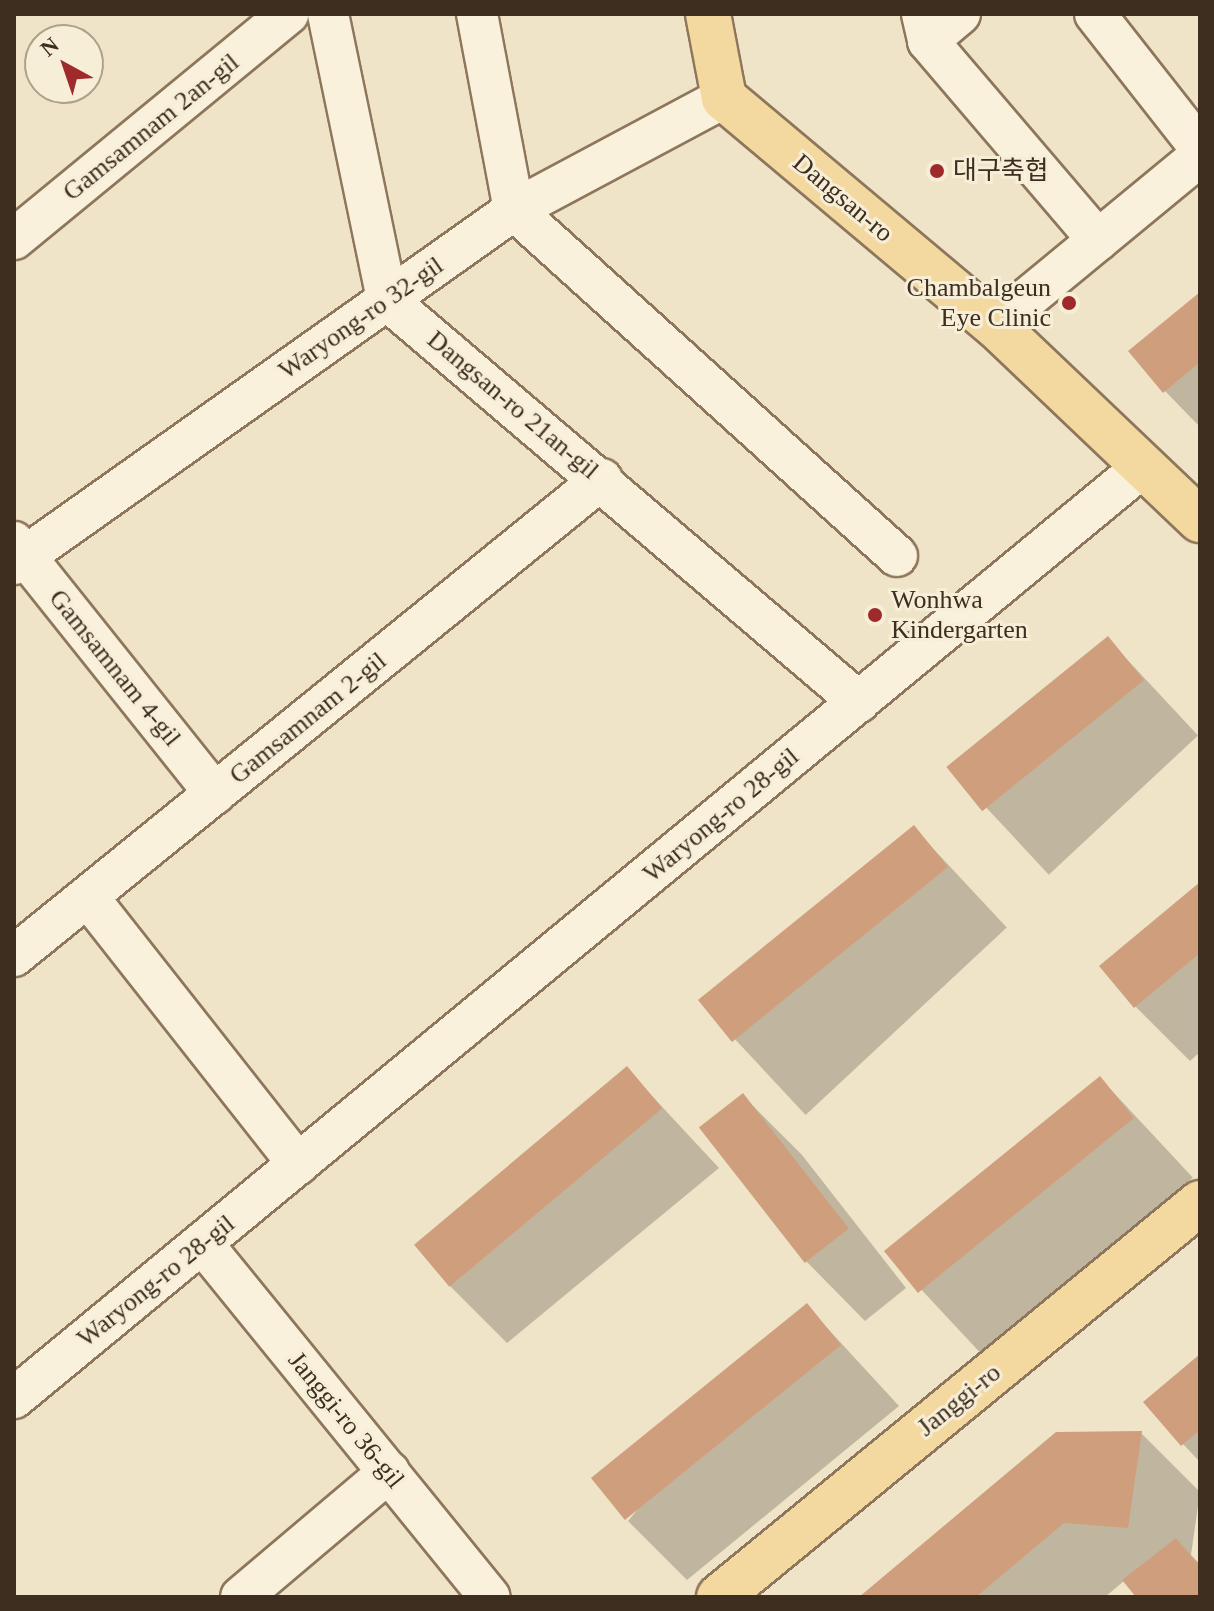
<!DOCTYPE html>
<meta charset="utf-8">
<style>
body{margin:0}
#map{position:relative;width:1214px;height:1611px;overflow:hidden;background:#f0e4c8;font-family:"Times New Roman","Noto Sans KR",serif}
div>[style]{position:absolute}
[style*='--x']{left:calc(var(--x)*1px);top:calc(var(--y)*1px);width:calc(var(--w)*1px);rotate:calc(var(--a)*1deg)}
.shadow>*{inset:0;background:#0003;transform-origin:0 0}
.building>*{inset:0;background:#cf9f7d;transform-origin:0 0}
.roads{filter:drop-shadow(2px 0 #8d765c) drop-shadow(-2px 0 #8d765c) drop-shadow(0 2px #8d765c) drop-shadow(0 -2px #8d765c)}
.minor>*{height:40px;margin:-20px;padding:0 20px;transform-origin:20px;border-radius:20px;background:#faf1dc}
.major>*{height:44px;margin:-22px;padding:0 22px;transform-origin:22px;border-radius:22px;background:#f3d9a0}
.dots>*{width:22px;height:22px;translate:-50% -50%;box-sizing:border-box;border:4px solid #f7eed8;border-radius:50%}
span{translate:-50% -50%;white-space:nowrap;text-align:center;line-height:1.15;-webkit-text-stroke:6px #f7eed8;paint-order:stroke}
.street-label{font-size:26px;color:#3d2e20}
.poi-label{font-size:26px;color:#3d2e20}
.left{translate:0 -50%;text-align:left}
.right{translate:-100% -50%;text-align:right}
.frame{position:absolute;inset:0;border:16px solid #3d2e20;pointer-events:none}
.north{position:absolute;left:24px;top:24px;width:80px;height:80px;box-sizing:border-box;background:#f7eed8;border:2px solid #ada18e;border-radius:50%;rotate:320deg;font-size:22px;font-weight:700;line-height:32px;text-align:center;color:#3d2e20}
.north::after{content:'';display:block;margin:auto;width:28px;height:36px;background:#9e2a2b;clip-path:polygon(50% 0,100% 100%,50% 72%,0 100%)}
</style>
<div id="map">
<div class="shadow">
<div style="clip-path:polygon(1200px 294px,1200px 427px,1165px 391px)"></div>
<div style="left:1108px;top:639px;width:132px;height:204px;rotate:47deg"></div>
<div style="left:914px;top:828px;width:136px;height:275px;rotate:47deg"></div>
<div style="clip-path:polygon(1200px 885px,1200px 1052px,1190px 1061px,1135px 1006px)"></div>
<div style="clip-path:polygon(627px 1069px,719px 1168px,507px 1343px,448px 1284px)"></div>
<div style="left:1100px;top:1078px;width:136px;height:275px;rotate:47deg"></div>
<div style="clip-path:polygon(743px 1096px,802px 1155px,906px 1288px,865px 1321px,806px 1261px)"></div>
<div style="clip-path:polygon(807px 1306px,899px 1406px,687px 1580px,628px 1521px)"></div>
<div style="clip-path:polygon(1200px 1357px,1200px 1462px,1183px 1444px)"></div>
<div style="clip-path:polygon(1141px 1433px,1200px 1492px,1191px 1555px,1200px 1564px,1200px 1597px,1139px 1597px,1124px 1581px,1105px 1597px,862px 1597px)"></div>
</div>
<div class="building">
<div style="clip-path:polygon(1200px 292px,1200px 362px,1163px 393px,1128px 351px)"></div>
<div style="left:1108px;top:636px;width:57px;height:208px;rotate:51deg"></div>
<div style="left:914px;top:825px;width:54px;height:278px;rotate:51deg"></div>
<div style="clip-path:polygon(1200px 882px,1200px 953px,1134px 1008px,1099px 966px)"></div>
<div style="left:627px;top:1066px;width:55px;height:278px;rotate:50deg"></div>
<div style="left:1100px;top:1076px;width:54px;height:278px;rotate:51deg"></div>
<div style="left:743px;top:1093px;width:172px;height:56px;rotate:52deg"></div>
<div style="left:807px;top:1303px;width:54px;height:278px;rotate:51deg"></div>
<div style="clip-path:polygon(1200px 1354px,1200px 1430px,1181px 1446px,1143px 1402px)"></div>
<div style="clip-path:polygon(1142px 1431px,1128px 1528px,1064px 1523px,976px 1597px,859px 1597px,1056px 1432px)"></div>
<div style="clip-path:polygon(1176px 1538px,1200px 1566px,1200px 1597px,1136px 1597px,1122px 1580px)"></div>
</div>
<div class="roads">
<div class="minor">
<div style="--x:328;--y:14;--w:292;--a:78.3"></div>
<div style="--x:387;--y:300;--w:620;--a:40.42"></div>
<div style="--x:477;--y:14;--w:199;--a:79.3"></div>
<div style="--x:514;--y:210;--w:516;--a:42.09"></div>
<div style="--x:922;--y:14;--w:28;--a:77"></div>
<div style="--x:928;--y:41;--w:262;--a:49.5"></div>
<div style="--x:1095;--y:14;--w:170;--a:51.9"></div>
<div style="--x:928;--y:41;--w:42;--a:-40.2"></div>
<div style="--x:14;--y:239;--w:355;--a:-39.4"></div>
<div style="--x:995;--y:325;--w:266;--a:-39.5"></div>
<div style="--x:14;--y:542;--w:322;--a:51.4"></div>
<div style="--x:14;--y:564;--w:613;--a:-35.3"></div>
<div style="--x:514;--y:210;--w:238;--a:-28.1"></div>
<div style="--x:88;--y:897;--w:340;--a:51.8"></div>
<div style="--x:14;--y:956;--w:757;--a:-39.05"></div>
<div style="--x:202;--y:1243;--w:456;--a:50.9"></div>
<div style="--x:14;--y:1398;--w:1465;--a:-39.52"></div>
<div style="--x:241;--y:1597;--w:194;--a:-40.2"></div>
</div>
<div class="major">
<div style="--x:708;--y:14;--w:86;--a:79.2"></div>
<div style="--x:724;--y:98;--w:354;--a:40"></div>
<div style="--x:995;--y:325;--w:283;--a:43.6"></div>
<div style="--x:719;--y:1597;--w:622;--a:-39.32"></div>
</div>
</div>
<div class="dots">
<div style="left:937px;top:171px;background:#9e2a2b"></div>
<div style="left:1069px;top:303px;background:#9e2a2b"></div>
<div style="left:875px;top:615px;background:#9e2a2b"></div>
</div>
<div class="street-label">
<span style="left:151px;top:127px;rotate:-39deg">Gamsamnam 2an-gil</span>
<span style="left:843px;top:198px;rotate:40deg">Dangsan-ro</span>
<span style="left:361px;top:318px;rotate:-35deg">Waryong-ro 32-gil</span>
<span style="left:513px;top:405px;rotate:40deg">Dangsan-ro 21an-gil</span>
<span style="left:115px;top:668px;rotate:51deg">Gamsamnam 4-gil</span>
<span style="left:308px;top:718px;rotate:-39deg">Gamsamnam 2-gil</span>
<span style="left:721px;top:815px;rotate:-40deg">Waryong-ro 28-gil</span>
<span style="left:156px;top:1281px;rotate:-39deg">Waryong-ro 28-gil</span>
<span style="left:959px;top:1400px;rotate:-39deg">Janggi-ro</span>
<span style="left:346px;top:1420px;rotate:51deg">Janggi-ro 36-gil</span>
</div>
<div class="poi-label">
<span class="left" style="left:953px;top:171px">대구축협</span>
<span class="right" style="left:1051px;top:303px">Chambalgeun<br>Eye Clinic</span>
<span class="left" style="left:891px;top:615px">Wonhwa<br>Kindergarten</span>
</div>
<div class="frame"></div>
<div class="north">N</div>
</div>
